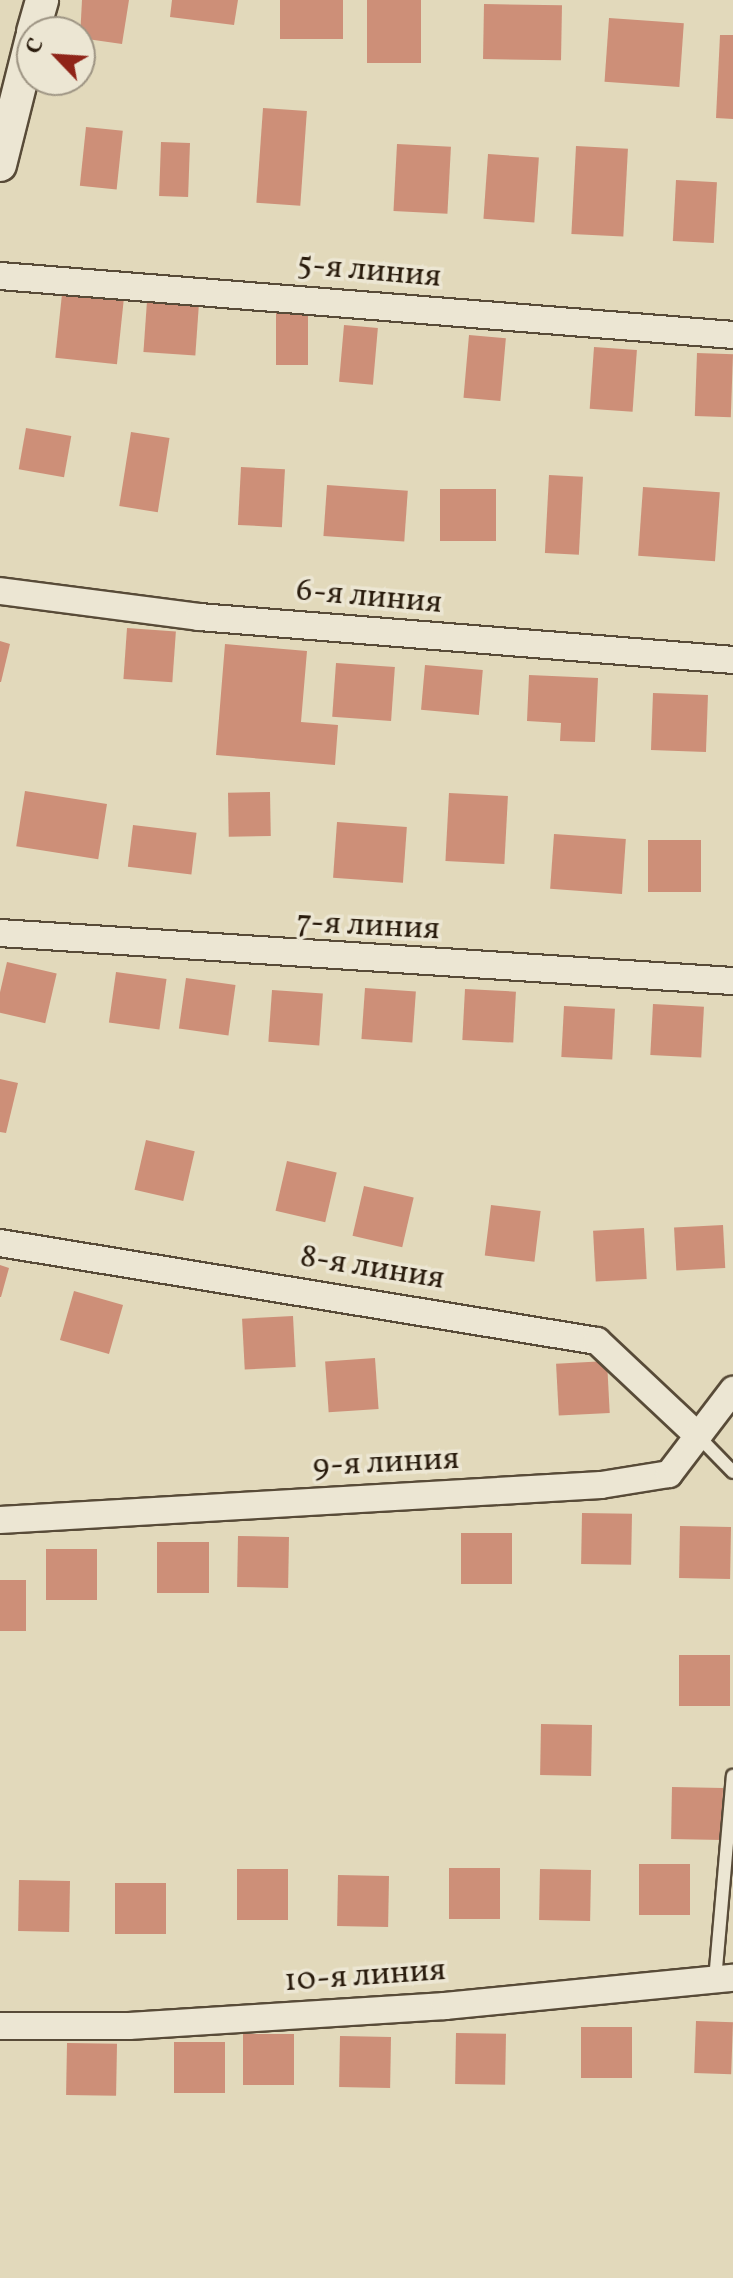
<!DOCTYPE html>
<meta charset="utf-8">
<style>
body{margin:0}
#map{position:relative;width:733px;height:2278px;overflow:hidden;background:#e2d9bb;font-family:Vollkorn,serif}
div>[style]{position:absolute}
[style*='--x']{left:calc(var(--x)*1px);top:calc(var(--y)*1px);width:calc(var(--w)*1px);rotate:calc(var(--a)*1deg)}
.building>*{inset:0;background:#cd8f78;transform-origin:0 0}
.roads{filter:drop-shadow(2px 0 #584b38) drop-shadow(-2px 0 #584b38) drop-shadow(0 2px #584b38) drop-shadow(0 -2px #584b38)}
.service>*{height:12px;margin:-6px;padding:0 6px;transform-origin:6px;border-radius:6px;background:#ece6d3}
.minor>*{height:26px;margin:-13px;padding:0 13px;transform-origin:13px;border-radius:13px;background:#ece6d3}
.tertiary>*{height:32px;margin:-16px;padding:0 16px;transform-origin:16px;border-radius:16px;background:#ece6d3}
span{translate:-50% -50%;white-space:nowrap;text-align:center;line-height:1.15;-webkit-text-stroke:7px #ece6d3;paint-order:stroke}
.street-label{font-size:32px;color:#2a1c0d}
.north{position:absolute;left:16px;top:16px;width:80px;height:80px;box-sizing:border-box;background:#ece6d3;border:2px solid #9e9584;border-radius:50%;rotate:295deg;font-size:22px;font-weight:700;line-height:32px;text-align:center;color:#2a1c0d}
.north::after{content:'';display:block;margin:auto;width:28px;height:36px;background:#8f2418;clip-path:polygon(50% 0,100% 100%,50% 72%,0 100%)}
</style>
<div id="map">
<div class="building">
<div style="clip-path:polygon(82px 0,129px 0,122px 44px,80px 38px)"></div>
<div style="clip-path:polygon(172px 0,238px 0,234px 25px,170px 17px)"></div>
<div style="left:280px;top:0;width:63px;height:39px"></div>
<div style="left:367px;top:0;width:54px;height:63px"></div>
<div style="left:484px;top:4px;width:78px;height:55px;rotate:1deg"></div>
<div style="left:609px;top:18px;width:75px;height:64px;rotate:4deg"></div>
<div style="clip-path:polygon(720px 35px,733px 35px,733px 119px,716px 118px)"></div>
<div style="left:263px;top:108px;width:44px;height:95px;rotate:4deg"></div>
<div style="left:86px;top:127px;width:37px;height:59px;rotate:6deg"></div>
<div style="left:161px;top:142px;width:29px;height:54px;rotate:2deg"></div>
<div style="left:397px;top:144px;width:54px;height:67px;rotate:3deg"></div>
<div style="left:576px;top:146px;width:52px;height:88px;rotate:3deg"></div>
<div style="left:488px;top:154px;width:51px;height:65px;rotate:4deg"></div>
<div style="left:676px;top:180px;width:41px;height:61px;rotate:3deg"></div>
<div style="left:62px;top:294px;width:62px;height:64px;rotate:6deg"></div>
<div style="left:147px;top:301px;width:52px;height:51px;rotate:4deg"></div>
<div style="left:276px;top:313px;width:32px;height:52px"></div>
<div style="left:344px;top:325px;width:34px;height:57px;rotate:5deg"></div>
<div style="left:469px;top:335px;width:37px;height:63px;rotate:5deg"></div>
<div style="left:594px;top:347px;width:43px;height:62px;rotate:4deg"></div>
<div style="left:697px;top:353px;width:36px;height:63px;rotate:2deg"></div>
<div style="left:26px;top:428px;width:46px;height:42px;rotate:10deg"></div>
<div style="left:131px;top:432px;width:39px;height:75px;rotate:9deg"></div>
<div style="left:241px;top:467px;width:44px;height:58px;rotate:3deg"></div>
<div style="left:549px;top:475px;width:34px;height:78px;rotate:3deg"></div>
<div style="left:327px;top:485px;width:81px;height:51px;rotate:4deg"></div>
<div style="left:643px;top:487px;width:77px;height:69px;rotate:4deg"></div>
<div style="left:440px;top:489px;width:56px;height:52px"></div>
<div style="left:127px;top:628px;width:49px;height:51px;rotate:4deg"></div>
<div style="clip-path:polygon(0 641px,10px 644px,1px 682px,0 682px)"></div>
<div style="clip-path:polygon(225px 644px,307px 651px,301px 722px,338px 725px,335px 765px,216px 755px)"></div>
<div style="left:336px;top:663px;width:59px;height:54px;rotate:4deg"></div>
<div style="left:425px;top:665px;width:58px;height:45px;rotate:5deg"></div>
<div style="clip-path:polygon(529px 675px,598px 678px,595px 742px,560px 741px,561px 723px,527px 721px)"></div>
<div style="left:653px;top:693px;width:55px;height:57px;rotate:2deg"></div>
<div style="left:25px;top:791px;width:83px;height:56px;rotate:9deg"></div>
<div style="left:270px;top:792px;width:44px;height:42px;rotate:89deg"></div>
<div style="left:449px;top:793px;width:59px;height:68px;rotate:3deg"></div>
<div style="left:337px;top:822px;width:70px;height:56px;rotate:4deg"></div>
<div style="left:133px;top:825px;width:64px;height:42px;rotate:7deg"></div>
<div style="left:554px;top:834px;width:72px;height:55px;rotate:4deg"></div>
<div style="left:648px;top:840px;width:53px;height:52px"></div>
<div style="left:7px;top:962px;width:51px;height:51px;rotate:13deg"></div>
<div style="left:116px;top:972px;width:51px;height:51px;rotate:8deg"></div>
<div style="left:186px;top:978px;width:50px;height:51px;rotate:8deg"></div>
<div style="left:365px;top:988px;width:51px;height:51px;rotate:4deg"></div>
<div style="left:465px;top:989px;width:51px;height:51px;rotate:3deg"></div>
<div style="left:272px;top:990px;width:51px;height:52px;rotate:4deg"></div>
<div style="left:653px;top:1004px;width:51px;height:51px;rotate:3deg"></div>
<div style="left:564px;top:1006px;width:51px;height:51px;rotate:3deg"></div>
<div style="clip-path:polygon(0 1079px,18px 1083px,6px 1133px,0 1132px)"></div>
<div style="left:146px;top:1140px;width:50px;height:51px;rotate:13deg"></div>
<div style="left:287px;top:1161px;width:51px;height:51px;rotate:13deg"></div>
<div style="left:364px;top:1186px;width:51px;height:51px;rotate:13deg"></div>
<div style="left:491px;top:1205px;width:50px;height:51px;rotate:7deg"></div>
<div style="left:723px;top:1225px;width:43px;height:49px;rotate:87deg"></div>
<div style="left:644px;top:1228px;width:51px;height:51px;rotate:87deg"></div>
<div style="clip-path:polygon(0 1265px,9px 1268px,1px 1297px,0 1297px)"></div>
<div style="left:74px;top:1291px;width:51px;height:51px;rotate:16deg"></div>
<div style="left:293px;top:1316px;width:51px;height:51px;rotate:87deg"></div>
<div style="left:375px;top:1358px;width:51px;height:50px;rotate:86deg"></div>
<div style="left:607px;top:1361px;width:52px;height:51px;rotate:87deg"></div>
<div style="left:582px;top:1513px;width:50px;height:51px;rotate:1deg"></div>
<div style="left:680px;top:1526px;width:51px;height:52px;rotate:1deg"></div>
<div style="left:461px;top:1533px;width:51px;height:51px"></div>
<div style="left:238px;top:1536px;width:51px;height:51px;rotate:1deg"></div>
<div style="left:157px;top:1542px;width:52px;height:51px"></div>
<div style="left:46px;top:1549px;width:51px;height:51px"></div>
<div style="left:0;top:1580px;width:26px;height:51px"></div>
<div style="left:679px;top:1655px;width:51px;height:51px"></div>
<div style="left:541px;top:1724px;width:51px;height:51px;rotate:1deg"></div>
<div style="left:672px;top:1787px;width:51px;height:52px;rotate:1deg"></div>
<div style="left:639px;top:1864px;width:51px;height:51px"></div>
<div style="left:449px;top:1868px;width:51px;height:51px"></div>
<div style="left:237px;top:1869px;width:51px;height:51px"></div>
<div style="left:540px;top:1869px;width:51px;height:51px;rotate:1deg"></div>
<div style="left:338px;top:1875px;width:51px;height:51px;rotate:1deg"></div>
<div style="left:19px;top:1880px;width:51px;height:51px;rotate:1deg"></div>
<div style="left:115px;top:1883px;width:51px;height:51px"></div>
<div style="left:696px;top:2021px;width:37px;height:52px;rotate:2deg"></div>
<div style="left:581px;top:2027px;width:51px;height:51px"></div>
<div style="left:456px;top:2033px;width:50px;height:51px;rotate:1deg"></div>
<div style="left:243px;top:2034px;width:51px;height:51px"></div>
<div style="left:340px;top:2036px;width:51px;height:51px;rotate:1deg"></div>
<div style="left:174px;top:2042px;width:51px;height:51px"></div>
<div style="left:67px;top:2043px;width:50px;height:52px;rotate:1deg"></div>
</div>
<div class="roads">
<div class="service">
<div style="--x:698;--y:1436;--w:50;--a:45.8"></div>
<div style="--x:715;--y:1980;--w:205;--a:-85"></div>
</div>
<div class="minor">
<div style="--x:0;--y:276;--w:735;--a:4.6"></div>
<div style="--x:0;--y:591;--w:201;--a:7.4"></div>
<div style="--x:199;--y:617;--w:536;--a:4.6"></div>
<div style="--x:0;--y:933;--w:735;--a:3.75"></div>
<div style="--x:0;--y:1243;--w:605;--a:9.32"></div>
<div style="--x:597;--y:1341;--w:139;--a:43.2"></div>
<div style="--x:0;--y:1520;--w:602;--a:-3.33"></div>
<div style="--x:601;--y:1485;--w:69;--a:-9.2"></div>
<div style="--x:669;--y:1474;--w:106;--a:-52.7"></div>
<div style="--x:0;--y:2026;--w:129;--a:0"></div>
<div style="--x:129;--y:2026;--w:317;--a:-3.6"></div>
<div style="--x:445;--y:2006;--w:289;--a:-5.6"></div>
</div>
<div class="tertiary">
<div style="--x:33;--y:32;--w:33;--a:-74"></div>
<div style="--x:0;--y:165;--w:131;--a:-75.9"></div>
</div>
</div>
<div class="street-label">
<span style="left:369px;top:272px;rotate:5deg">5-я линия</span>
<span style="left:369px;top:598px;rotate:5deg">6-я линия</span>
<span style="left:368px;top:927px;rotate:3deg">7-я линия</span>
<span style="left:372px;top:1269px;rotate:9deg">8-я линия</span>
<span style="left:386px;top:1464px;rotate:-3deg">9-я линия</span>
<span style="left:365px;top:1977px;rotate:-4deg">10-я линия</span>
</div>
<div class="north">С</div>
</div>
